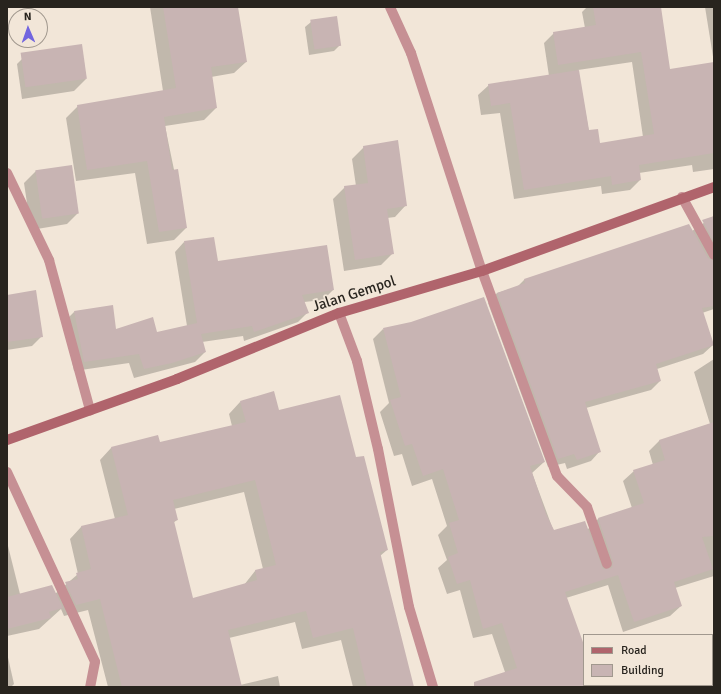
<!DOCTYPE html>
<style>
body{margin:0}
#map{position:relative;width:721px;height:694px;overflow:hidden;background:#f2e6d8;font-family:Signika,sans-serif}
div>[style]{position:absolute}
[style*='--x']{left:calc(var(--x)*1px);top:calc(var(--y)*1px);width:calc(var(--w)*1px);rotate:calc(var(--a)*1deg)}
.shadow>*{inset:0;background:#0003;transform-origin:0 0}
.building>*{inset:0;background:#c8b4b3;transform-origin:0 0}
.minor>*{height:10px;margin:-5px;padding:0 5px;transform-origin:5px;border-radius:5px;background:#c69094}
.secondary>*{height:10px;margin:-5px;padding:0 5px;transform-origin:5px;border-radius:5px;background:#b0646c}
span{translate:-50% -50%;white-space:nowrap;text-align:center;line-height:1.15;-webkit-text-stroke:3.5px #f2e6d8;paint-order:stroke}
.street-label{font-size:15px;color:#28241e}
.frame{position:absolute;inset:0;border:8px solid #28241e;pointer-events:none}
.legend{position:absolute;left:583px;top:634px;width:130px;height:52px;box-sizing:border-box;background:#f2e6d8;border:1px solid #a1988e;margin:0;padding:5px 7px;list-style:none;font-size:12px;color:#28241e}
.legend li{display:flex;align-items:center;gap:8px;height:20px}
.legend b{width:20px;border:1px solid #a1988e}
.north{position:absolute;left:8px;top:8px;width:40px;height:40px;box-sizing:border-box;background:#f2e6d8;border:1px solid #a1988e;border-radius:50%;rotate:358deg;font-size:11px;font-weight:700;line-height:16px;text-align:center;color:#28241e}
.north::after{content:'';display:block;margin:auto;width:14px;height:18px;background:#7265df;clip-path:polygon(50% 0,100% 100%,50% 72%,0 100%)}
</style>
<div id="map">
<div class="shadow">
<div style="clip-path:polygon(150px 7px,192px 7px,246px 62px,234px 73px,211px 77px,216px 108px,204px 120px,165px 126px,186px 228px,174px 240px,147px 244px,135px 173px,76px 181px,66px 118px,78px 106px,163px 91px)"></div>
<div style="clip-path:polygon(evenodd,587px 7px,660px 7px,669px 70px,714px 63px,714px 169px,693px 172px,692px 165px,639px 173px,640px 180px,630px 190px,602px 194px,601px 186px,514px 199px,500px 113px,481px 115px,478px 95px,489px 85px,549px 76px,544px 43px,554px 33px,585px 28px,582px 12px,587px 7px,632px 62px,643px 137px,599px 144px,589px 132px,578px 70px,632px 62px)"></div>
<div style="clip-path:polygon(705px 7px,714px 7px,714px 63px)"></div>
<div style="clip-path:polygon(311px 22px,340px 45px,334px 51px,309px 55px,305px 27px)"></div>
<div style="clip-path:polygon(28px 53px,86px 79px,74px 91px,22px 99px,17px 64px)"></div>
<div style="clip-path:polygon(364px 147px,406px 205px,395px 217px,387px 218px,393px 253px,381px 265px,344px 271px,333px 199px,345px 187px,356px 186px,352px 159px)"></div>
<div style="clip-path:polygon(36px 171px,78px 213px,67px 224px,31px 230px,24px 183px)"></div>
<div style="clip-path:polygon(714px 216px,714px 309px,702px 313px,713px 345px,703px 354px,657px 369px,660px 381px,651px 390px,586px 408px,600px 451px,591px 461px,567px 469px,565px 463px,548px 467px,488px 303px,497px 293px,517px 287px,524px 280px,692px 231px)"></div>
<div style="clip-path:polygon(184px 242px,217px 262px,333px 290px,323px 300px,304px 302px,307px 313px,298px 322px,244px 341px,243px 336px,202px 342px,205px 352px,195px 362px,134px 378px,129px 363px,74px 371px,64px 322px,74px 312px,116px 331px,157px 333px,187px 326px,175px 252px)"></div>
<div style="clip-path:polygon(7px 296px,42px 336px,32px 346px,7px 350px)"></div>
<div style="clip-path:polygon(383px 329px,544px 462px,532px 473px,554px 532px,587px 530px,598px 519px,632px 508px,623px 481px,634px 471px,653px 465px,649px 451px,659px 441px,710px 424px,694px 372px,714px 359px,714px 576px,675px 588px,681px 606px,670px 616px,623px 632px,608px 585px,566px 598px,584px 648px,584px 685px,590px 687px,501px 687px,506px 675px,492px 634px,473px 638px,460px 590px,447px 594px,438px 568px,447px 560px,438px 535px,447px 526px,432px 479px,412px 486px,402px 454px,394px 456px,380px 412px,389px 403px,373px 339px)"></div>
<div style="clip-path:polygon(evenodd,240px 402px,279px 411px,355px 459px,387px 550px,380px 556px,412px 687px,353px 687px,341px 640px,302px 649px,295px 622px,229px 638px,240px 685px,278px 676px,280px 687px,108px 687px,88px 610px,64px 616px,61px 609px,39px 629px,7px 636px,7px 542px,20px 594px,55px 594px,78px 574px,70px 539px,81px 527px,115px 519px,100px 460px,111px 448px,159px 443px,232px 426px,229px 414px,240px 402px,244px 492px,263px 569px,255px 571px,244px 585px,192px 599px,173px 523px,177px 520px,174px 509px,244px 492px)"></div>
<div style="clip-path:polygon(7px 653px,14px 684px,11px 687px,7px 687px)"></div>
<div style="left:648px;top:685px;width:34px;height:2px"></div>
</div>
<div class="building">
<div style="clip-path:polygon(163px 7px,238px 7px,247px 62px,211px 67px,217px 108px,164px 117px,172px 170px,178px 169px,187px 228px,159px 232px,147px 161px,87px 170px,77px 105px,176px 88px)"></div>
<div style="clip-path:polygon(593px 7px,661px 7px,670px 69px,714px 62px,714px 153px,639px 165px,641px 180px,612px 185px,611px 176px,524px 190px,510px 103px,491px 106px,488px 84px,579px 70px,589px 130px,598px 129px,600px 143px,654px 134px,641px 52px,558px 65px,553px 32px,596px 25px)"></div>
<div style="left:337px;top:16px;width:30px;height:27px;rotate:82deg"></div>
<div style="left:82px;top:44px;width:35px;height:62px;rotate:82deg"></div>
<div style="clip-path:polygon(398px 140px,407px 206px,387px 209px,394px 254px,355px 260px,344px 186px,368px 183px,363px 146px)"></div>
<div style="left:72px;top:165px;width:49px;height:37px;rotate:82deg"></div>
<div style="clip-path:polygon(714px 216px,714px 242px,702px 220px)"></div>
<div style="clip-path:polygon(689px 224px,708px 258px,714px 261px,714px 306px,702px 308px,714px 345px,656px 364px,661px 381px,585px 402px,601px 452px,577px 460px,574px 454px,558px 459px,497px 293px,525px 283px,524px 279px)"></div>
<div style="clip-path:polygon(214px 237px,218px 261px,327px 245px,334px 290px,302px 295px,309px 313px,254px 332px,252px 326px,201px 334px,206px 352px,172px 363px,144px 369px,139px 354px,84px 362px,74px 311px,113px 305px,116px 329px,153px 317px,157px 332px,197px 323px,184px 241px)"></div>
<div style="clip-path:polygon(36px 290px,43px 337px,7px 342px,7px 295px)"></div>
<div style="clip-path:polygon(484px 297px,545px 462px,530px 466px,546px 514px,554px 530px,585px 521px,603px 569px,612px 568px,613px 562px,598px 518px,644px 503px,633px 470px,665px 460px,659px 440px,714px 422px,714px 536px,702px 537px,713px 569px,674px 582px,682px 606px,634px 622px,618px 575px,565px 592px,584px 645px,584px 687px,474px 687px,474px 682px,517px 668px,502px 623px,483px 629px,470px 580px,457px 584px,448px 557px,458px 553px,449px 523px,459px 520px,443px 469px,423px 476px,412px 444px,405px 446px,390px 400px,401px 397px,383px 328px,411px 322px)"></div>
<div style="clip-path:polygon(evenodd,274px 391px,279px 410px,340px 395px,356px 457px,364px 456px,388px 550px,380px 552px,414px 687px,367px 687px,353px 628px,313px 638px,306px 611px,228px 630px,242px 687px,122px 687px,100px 599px,76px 605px,65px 582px,78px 579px,76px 573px,91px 569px,81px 526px,128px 515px,111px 447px,158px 435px,160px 442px,246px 422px,240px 401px,274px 391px,255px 480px,276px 565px,255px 570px,257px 580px,193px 598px,174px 521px,178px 520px,173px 500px,255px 480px)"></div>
<div style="clip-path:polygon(52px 585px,63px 608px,49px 612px,51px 618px,7px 629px,7px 597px)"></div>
</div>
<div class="minor">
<div style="--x:390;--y:7;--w:51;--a:65.5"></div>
<div style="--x:411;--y:53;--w:229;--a:72"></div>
<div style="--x:482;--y:271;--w:218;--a:69.9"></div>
<div style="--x:557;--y:476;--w:43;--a:45.9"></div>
<div style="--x:587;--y:507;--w:60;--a:70.7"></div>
<div style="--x:7;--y:173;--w:97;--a:64.2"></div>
<div style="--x:49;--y:260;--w:156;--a:74.7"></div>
<div style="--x:682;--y:197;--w:66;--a:61.1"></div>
<div style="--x:339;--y:313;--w:51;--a:69.4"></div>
<div style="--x:357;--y:361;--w:90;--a:76.6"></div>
<div style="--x:378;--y:449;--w:161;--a:78.9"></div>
<div style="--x:409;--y:607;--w:84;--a:73.3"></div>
<div style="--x:7;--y:472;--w:209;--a:65.1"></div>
<div style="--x:95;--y:662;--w:25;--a:101"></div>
</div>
<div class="secondary">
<div style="--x:7;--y:440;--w:181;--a:-19.7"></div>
<div style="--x:177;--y:379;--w:175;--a:-22.2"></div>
<div style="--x:339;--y:313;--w:149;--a:-16.4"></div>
<div style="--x:482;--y:271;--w:247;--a:-19.9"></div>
</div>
<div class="street-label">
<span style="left:354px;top:294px;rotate:-18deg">Jalan Gempol</span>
</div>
<div class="frame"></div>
<ul class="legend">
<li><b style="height:5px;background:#b0646c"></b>Road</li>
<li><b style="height:11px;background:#c8b4b3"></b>Building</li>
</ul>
<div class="north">N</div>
</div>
